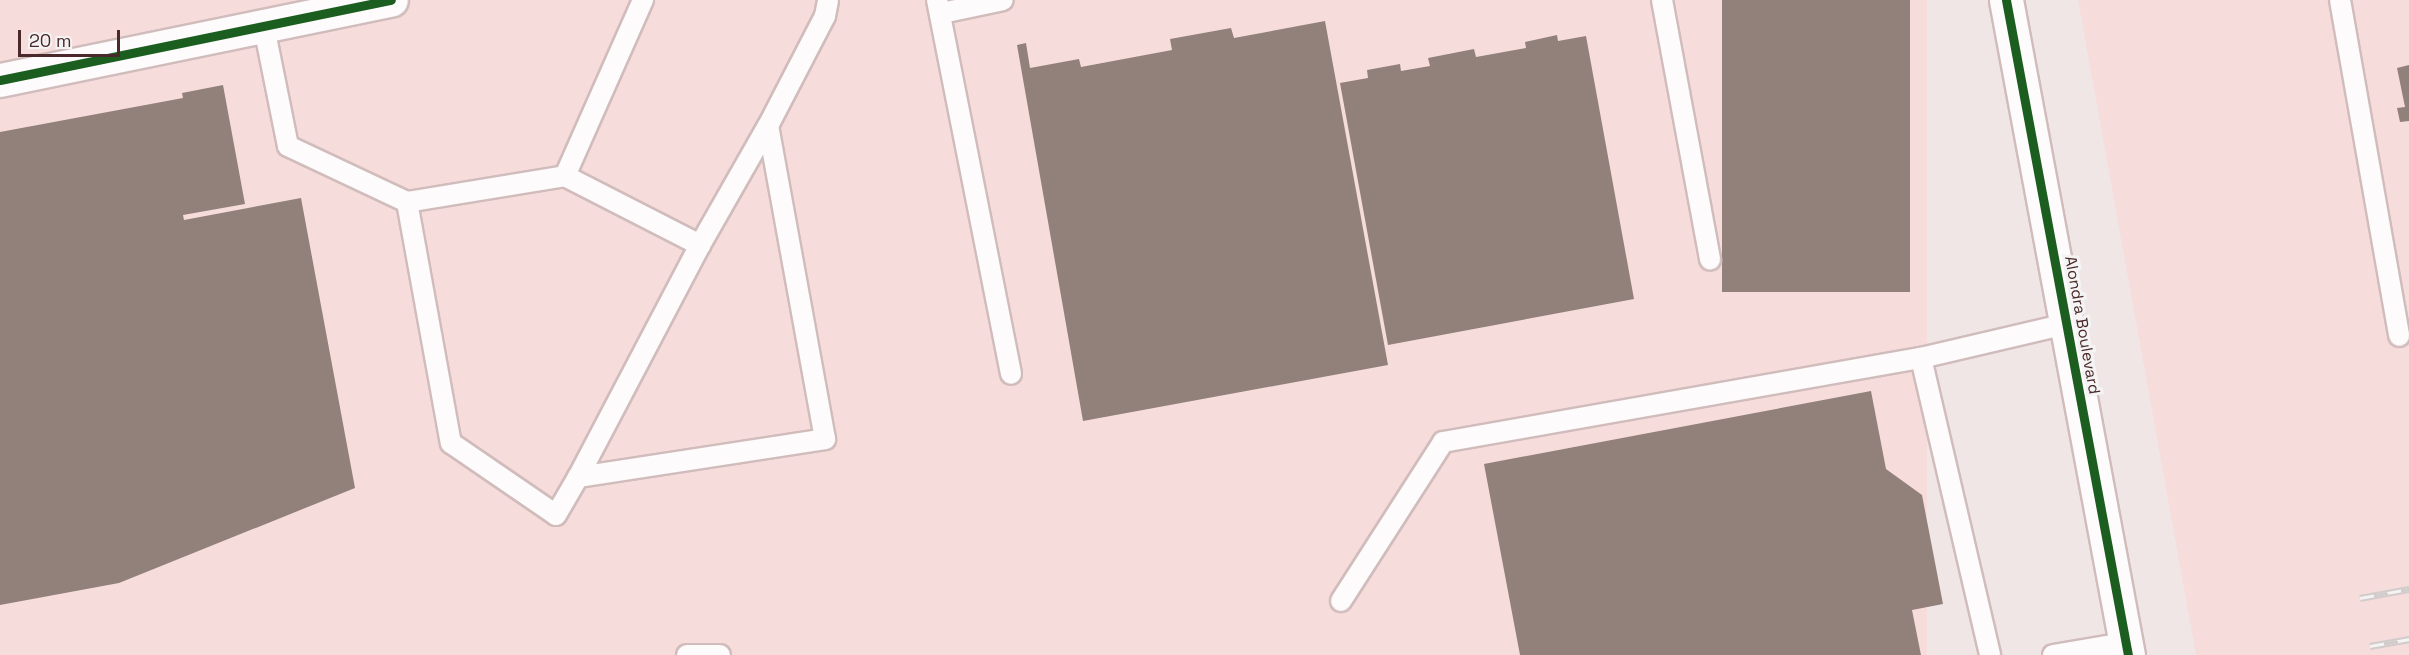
<!DOCTYPE html>
<style>
body{margin:0}
#map{position:relative;width:2409px;height:655px;overflow:hidden;background:#f1e6e6;font-family:"Space Grotesk",sans-serif}
div>[style]{position:absolute}
[style*='--x']{left:calc(var(--x)*1px);top:calc(var(--y)*1px);width:calc(var(--w)*1px);rotate:calc(var(--a)*1deg)}
.built>*{inset:0;background:#f7dcdc;transform-origin:0 0}
.building>*{inset:0;background:#92807b;transform-origin:0 0}
.roads{filter:drop-shadow(2px 0 #d1bcbc) drop-shadow(-2px 0 #d1bcbc) drop-shadow(0 2px #d1bcbc) drop-shadow(0 -2px #d1bcbc)}
.service>*{height:20px;margin:-10px;padding:0 10px;transform-origin:10px;border-radius:10px;background:#fdfbfb}
.minor>*{height:33px;margin:-16.5px;padding:0 16.5px;transform-origin:16.5px;border-radius:16.5px;background:#fdfbfb}
.secondary>*{height:33px;margin:-16.5px;padding:0 16.5px;transform-origin:16.5px;border-radius:16.5px;background:#fdfbfb}
.rail>*{height:7px;margin-top:-3.5px;transform-origin:0;background:repeating-linear-gradient(90deg,#f4f4f4 0 14px,#d2cccc 0 28px);box-sizing:border-box;border-block:2px solid #d2cccc}
.cycleway>*{height:9px;margin:-4.5px;padding:0 4.5px;transform-origin:4.5px;border-radius:4.5px;background:#1b5e20}
span{translate:-50% -50%;white-space:nowrap;text-align:center;line-height:1.15;-webkit-text-stroke:6px #f4f4f4;paint-order:stroke}
.street-label{font-size:16px;color:#4b2829}
.scale{position:absolute;left:18px;top:30px;width:102px;height:27px;box-sizing:border-box;border:3px solid #4b2829;border-top:0;padding-left:8px;font-size:18px;line-height:21px;white-space:nowrap;color:#4b2829;-webkit-text-stroke:4px #f4f4f4;paint-order:stroke}
</style>
<div id="map">
<div class="built">
<div style="left:0;top:0;width:1927px;height:655px"></div>
<div style="clip-path:polygon(2078px 0,2409px 0,2409px 655px,2196px 655px)"></div>
</div>
<div class="building">
<div style="left:1722px;top:0;width:188px;height:292px"></div>
<div style="clip-path:polygon(1325px 21px,1388px 365px,1083px 421px,1017px 45px,1026px 43px,1030px 68px,1079px 59px,1081px 67px,1172px 50px,1170px 39px,1231px 28px,1234px 38px)"></div>
<div style="clip-path:polygon(1557px 35px,1558px 41px,1586px 36px,1634px 299px,1388px 345px,1340px 83px,1368px 78px,1367px 70px,1400px 64px,1401px 71px,1430px 66px,1428px 58px,1474px 49px,1476px 57px,1526px 48px,1525px 42px)"></div>
<div style="clip-path:polygon(2409px 65px,2409px 121px,2400px 122px,2397px 108px,2405px 107px,2397px 68px)"></div>
<div style="clip-path:polygon(223px 85px,245px 204px,183px 215px,184px 220px,301px 198px,355px 488px,119px 583px,0 605px,0 132px,183px 98px,182px 93px)"></div>
<div style="clip-path:polygon(1871px 391px,1886px 469px,1922px 495px,1943px 604px,1912px 610px,1921px 655px,1520px 655px,1484px 464px)"></div>
</div>
<div class="roads">
<div class="service">
<div style="--x:937;--y:0;--w:381;--a:78.8"></div>
<div style="--x:1662;--y:0;--w:264;--a:79.5"></div>
<div style="--x:2340;--y:0;--w:341;--a:80"></div>
<div style="--x:942;--y:13;--w:62;--a:-12"></div>
<div style="--x:264;--y:27;--w:121;--a:78.6"></div>
<div style="--x:288;--y:146;--w:132;--a:25.2"></div>
<div style="--x:407;--y:202;--w:160;--a:-9.3"></div>
<div style="--x:565;--y:176;--w:152;--a:27.1"></div>
<div style="--x:700;--y:245;--w:262;--a:117.7"></div>
<div style="--x:578;--y:477;--w:250;--a:-8.7"></div>
<div style="--x:825;--y:439;--w:318;--a:-100.3"></div>
<div style="--x:768;--y:126;--w:124;--a:-62.6"></div>
<div style="--x:825;--y:16;--w:16;--a:-79"></div>
<div style="--x:565;--y:176;--w:193;--a:-66.1"></div>
<div style="--x:407;--y:202;--w:245;--a:79.7"></div>
<div style="--x:451;--y:443;--w:127;--a:34.4"></div>
<div style="--x:556;--y:515;--w:44;--a:-59.9"></div>
<div style="--x:700;--y:245;--w:137;--a:-60.3"></div>
<div style="--x:1921;--y:358;--w:149;--a:-13.2"></div>
<div style="--x:1341;--y:601;--w:189;--a:-57.3"></div>
<div style="--x:1443;--y:442;--w:485;--a:-10"></div>
<div style="--x:1921;--y:358;--w:305;--a:76.9"></div>
<div style="--x:687;--y:655;--w:33;--a:0"></div>
<div style="--x:2053;--y:655;--w:73;--a:-9.5"></div>
</div>
<div class="minor">
<div style="--x:0;--y:80;--w:399;--a:-11.6"></div>
</div>
<div class="secondary">
<div style="--x:2006;--y:0;--w:666;--a:79.45"></div>
</div>
</div>
<div class="rail">
<div style="--x:2360;--y:598;--w:50;--a:-10.4"></div>
<div style="--x:2370;--y:646;--w:40;--a:-10"></div>
</div>
<div class="cycleway">
<div style="--x:2006;--y:0;--w:666;--a:79.45"></div>
<div style="--x:0;--y:80;--w:399;--a:-11.6"></div>
</div>
<div class="street-label">
<span style="left:2082px;top:325px;rotate:80deg">Alondra Boulevard</span>
</div>
<div class="scale">20 m</div>
</div>
